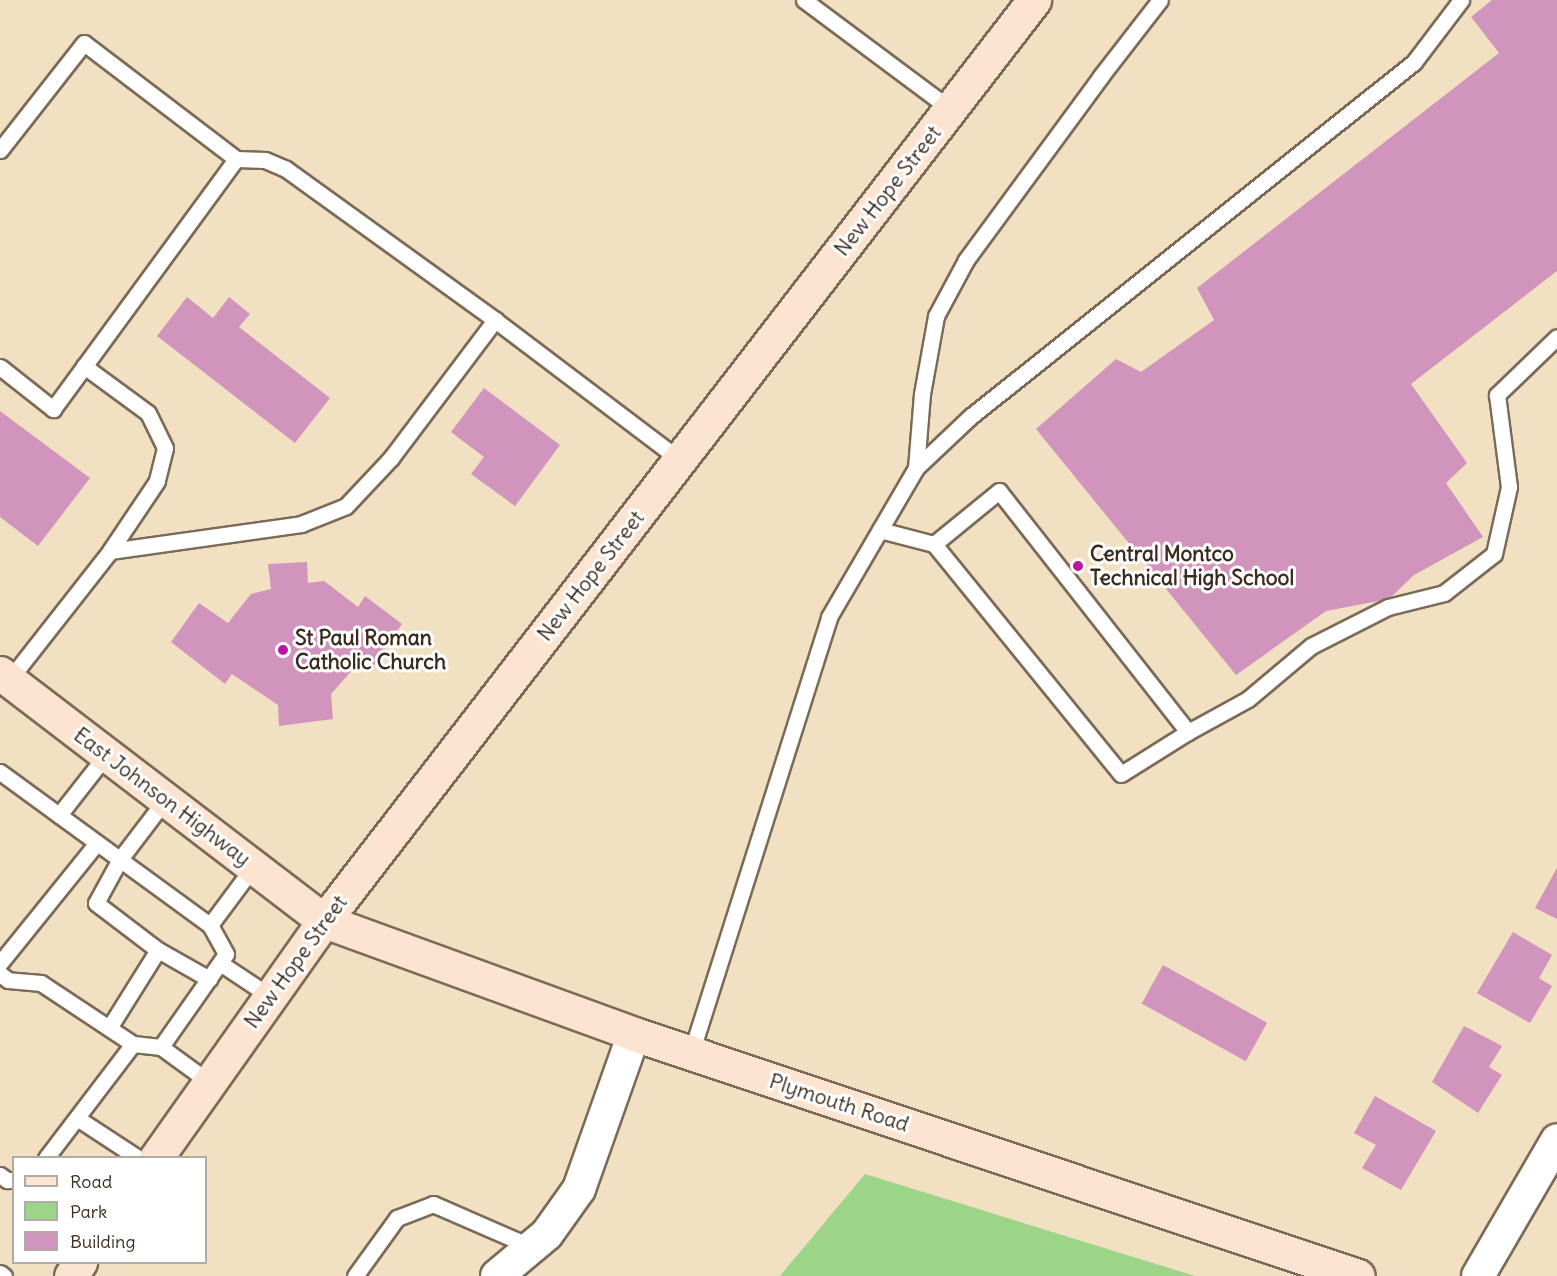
<!DOCTYPE html>
<style>
body{margin:0}
#map{position:relative;width:1557px;height:1276px;overflow:hidden;background:#f1e0c1;font-family:Delius,sans-serif}
div>[style]{position:absolute}
[style*='--x']{left:calc(var(--x)*1px);top:calc(var(--y)*1px);width:calc(var(--w)*1px);rotate:calc(var(--a)*1deg)}
.green>*{inset:0;background:#9cd588}
.building>*{inset:0;background:#d194bc;transform-origin:0 0}
.roads{filter:drop-shadow(2px 0 #7b6a57) drop-shadow(-2px 0 #7b6a57) drop-shadow(0 2px #7b6a57) drop-shadow(0 -2px #7b6a57)}
.lane>*{height:15px;margin:-7.5px;padding:0 7.5px;transform-origin:7.5px;border-radius:7.5px;background:#fff}
.street>*{height:32px;margin:-16px;padding:0 16px;transform-origin:16px;border-radius:16px;background:#fff}
.secondary>*{height:33px;margin:-16.5px;padding:0 16.5px;transform-origin:16.5px;border-radius:16.5px;background:#fde4d1}
.dots>*{width:16px;height:16px;translate:-50% -50%;box-sizing:border-box;border:3px solid #fff;border-radius:50%}
span{translate:-50% -50%;white-space:nowrap;text-align:center;line-height:1.15;-webkit-text-stroke:6px #fff;paint-order:stroke}
.street-label{font-size:21px;color:#3b2a1e}
.poi-label{font-size:21px;color:#3b2a1e;font-weight:700}
.left{translate:0 -50%;text-align:left}
.legend{position:absolute;left:12px;top:1156px;width:195px;height:108px;box-sizing:border-box;background:#fff;border:2px solid #b1aaa5;margin:0;padding:8px 10px;list-style:none;font-size:18px;color:#3b2a1e}
.legend li{display:flex;align-items:center;gap:12px;height:30px}
.legend b{width:30px;border:2px solid #b1aaa5}
</style>
<div id="map">
<div class="green">
<div style="clip-path:polygon(865px 1174px,1195px 1276px,780px 1276px)"></div>
</div>
<div class="building">
<div style="clip-path:polygon(1492px 0,1557px 0,1557px 271px,1411px 384px,1467px 463px,1446px 483px,1483px 537px,1414px 575px,1389px 599px,1326px 611px,1236px 675px,1036px 429px,1116px 359px,1141px 372px,1214px 320px,1197px 288px,1499px 53px,1471px 17px)"></div>
<div style="clip-path:polygon(187px 297px,213px 318px,229px 297px,250px 314px,239px 327px,330px 398px,295px 443px,157px 336px)"></div>
<div style="clip-path:polygon(484px 388px,560px 445px,515px 506px,471px 474px,484px 457px,451px 432px)"></div>
<div style="clip-path:polygon(0 411px,90px 478px,38px 546px,0 517px)"></div>
<div style="clip-path:polygon(307px 562px,308px 583px,324px 581px,358px 607px,365px 596px,402px 624px,374px 666px,363px 658px,331px 694px,333px 719px,279px 726px,278px 705px,232px 674px,225px 684px,171px 642px,199px 603px,228px 623px,251px 594px,271px 589px,268px 564px)"></div>
<div style="clip-path:polygon(1557px 868px,1557px 919px,1535px 908px)"></div>
<div style="clip-path:polygon(1513px 932px,1552px 955px,1539px 978px,1552px 986px,1530px 1023px,1477px 993px)"></div>
<div style="left:1163px;top:965px;width:119px;height:44px;rotate:29deg"></div>
<div style="clip-path:polygon(1464px 1026px,1502px 1046px,1489px 1067px,1502px 1075px,1478px 1113px,1432px 1082px)"></div>
<div style="clip-path:polygon(1375px 1096px,1436px 1131px,1401px 1190px,1362px 1168px,1376px 1145px,1354px 1133px)"></div>
</div>
<div class="roads">
<div class="lane">
<div style="--x:804;--y:0;--w:182;--a:36.7"></div>
<div style="--x:0;--y:150;--w:136;--a:-51.9"></div>
<div style="--x:84;--y:43;--w:191;--a:37.3"></div>
<div style="--x:236;--y:159;--w:29;--a:2"></div>
<div style="--x:265;--y:160;--w:23;--a:23"></div>
<div style="--x:286;--y:169;--w:258;--a:35.8"></div>
<div style="--x:495;--y:320;--w:232;--a:37.1"></div>
<div style="--x:84;--y:366;--w:79;--a:36.3"></div>
<div style="--x:148;--y:413;--w:39;--a:64"></div>
<div style="--x:165;--y:448;--w:34;--a:104"></div>
<div style="--x:157;--y:481;--w:84;--a:123.9"></div>
<div style="--x:0;--y:367;--w:68;--a:38.4"></div>
<div style="--x:53;--y:409;--w:310;--a:-53.8"></div>
<div style="--x:916;--y:468;--w:74;--a:-85.4"></div>
<div style="--x:922;--y:394;--w:79;--a:-79.8"></div>
<div style="--x:936;--y:316;--w:64;--a:-61.8"></div>
<div style="--x:966;--y:260;--w:228;--a:-53.7"></div>
<div style="--x:1101;--y:76;--w:96;--a:-52.2"></div>
<div style="--x:880;--y:530;--w:56;--a:14.5"></div>
<div style="--x:9;--y:680;--w:164;--a:-51.9"></div>
<div style="--x:110;--y:551;--w:193;--a:-8"></div>
<div style="--x:301;--y:524;--w:48;--a:-21.8"></div>
<div style="--x:346;--y:506;--w:66;--a:-46.8"></div>
<div style="--x:391;--y:458;--w:173;--a:-53"></div>
<div style="--x:1188;--y:732;--w:306;--a:-128.1"></div>
<div style="--x:999;--y:491;--w:84;--a:140.8"></div>
<div style="--x:934;--y:544;--w:296;--a:50.9"></div>
<div style="--x:1121;--y:774;--w:79;--a:-32.1"></div>
<div style="--x:1188;--y:732;--w:68;--a:-28.8"></div>
<div style="--x:1248;--y:699;--w:82;--a:-40.1"></div>
<div style="--x:1311;--y:646;--w:86;--a:-26.9"></div>
<div style="--x:1388;--y:607;--w:58;--a:-14"></div>
<div style="--x:1444;--y:593;--w:63;--a:-38"></div>
<div style="--x:1494;--y:554;--w:69;--a:-77.4"></div>
<div style="--x:1509;--y:487;--w:93;--a:-97.4"></div>
<div style="--x:1497;--y:395;--w:83;--a:-44"></div>
<div style="--x:0;--y:772;--w:260;--a:36.1"></div>
<div style="--x:210;--y:925;--w:33;--a:61"></div>
<div style="--x:226;--y:954;--w:113;--a:125"></div>
<div style="--x:161;--y:1047;--w:28;--a:-174"></div>
<div style="--x:133;--y:1044;--w:110;--a:-146.5"></div>
<div style="--x:41;--y:983;--w:33;--a:-175"></div>
<div style="--x:8;--y:980;--w:10;--a:-143"></div>
<div style="--x:165;--y:800;--w:74;--a:127.3"></div>
<div style="--x:120;--y:859;--w:50;--a:118.6"></div>
<div style="--x:96;--y:903;--w:78;--a:37.2"></div>
<div style="--x:158;--y:950;--w:59;--a:29.6"></div>
<div style="--x:59;--y:815;--w:76;--a:-51.9"></div>
<div style="--x:210;--y:925;--w:72;--a:-53.4"></div>
<div style="--x:0;--y:963;--w:154;--a:-51.1"></div>
<div style="--x:220;--y:963;--w:61;--a:33.7"></div>
<div style="--x:109;--y:1028;--w:92;--a:-57.9"></div>
<div style="--x:161;--y:1047;--w:59;--a:36.1"></div>
<div style="--x:691;--y:1053;--w:457;--a:-72.4"></div>
<div style="--x:829;--y:617;--w:173;--a:-59.7"></div>
<div style="--x:916;--y:468;--w:74;--a:-43.4"></div>
<div style="--x:970;--y:417;--w:568;--a:-38.64"></div>
<div style="--x:1414;--y:62;--w:78;--a:-52.8"></div>
<div style="--x:77;--y:1118;--w:73;--a:33.3"></div>
<div style="--x:46;--y:1158;--w:143;--a:-52.7"></div>
<div style="--x:0;--y:1175;--w:9;--a:36"></div>
<div style="--x:7;--y:1180;--w:7;--a:0"></div>
<div style="--x:0;--y:1273;--w:5;--a:37"></div>
<div style="--x:355;--y:1276;--w:72;--a:-54.1"></div>
<div style="--x:397;--y:1218;--w:39;--a:-21"></div>
<div style="--x:433;--y:1204;--w:108;--a:23.5"></div>
</div>
<div class="street">
<div style="--x:497;--y:1276;--w:65;--a:-40"></div>
<div style="--x:547;--y:1234;--w:55;--a:-54.6"></div>
<div style="--x:579;--y:1189;--w:164;--a:-70.5"></div>
<div style="--x:1478;--y:1276;--w:157;--a:-59.8"></div>
</div>
<div class="secondary">
<div style="--x:0;--y:673;--w:408;--a:37.4"></div>
<div style="--x:324;--y:921;--w:330;--a:20"></div>
<div style="--x:634;--y:1034;--w:763;--a:18.48"></div>
<div style="--x:156;--y:1158;--w:291;--a:-54.7"></div>
<div style="--x:324;--y:921;--w:1163;--a:-52.37"></div>
<div style="--x:71;--y:1276;--w:17;--a:-57"></div>
</div>
</div>
<div class="dots">
<div style="left:1078px;top:566px;background:#b5179e"></div>
<div style="left:283px;top:650px;background:#b5179e"></div>
</div>
<div class="street-label">
<span style="left:888px;top:191px;rotate:-52deg">New Hope Street</span>
<span style="left:591px;top:576px;rotate:-52deg">New Hope Street</span>
<span style="left:162px;top:797px;rotate:37deg">East Johnson Highway</span>
<span style="left:296px;top:962px;rotate:-54deg">New Hope Street</span>
<span style="left:839px;top:1103px;rotate:18deg">Plymouth Road</span>
</div>
<div class="poi-label">
<span class="left" style="left:1090px;top:566px">Central Montco<br>Technical High School</span>
<span class="left" style="left:295px;top:650px">St Paul Roman<br>Catholic Church</span>
</div>
<ul class="legend">
<li><b style="height:8px;background:#fde4d1"></b>Road</li>
<li><b style="height:16px;background:#9cd588"></b>Park</li>
<li><b style="height:16px;background:#d194bc"></b>Building</li>
</ul>
</div>
